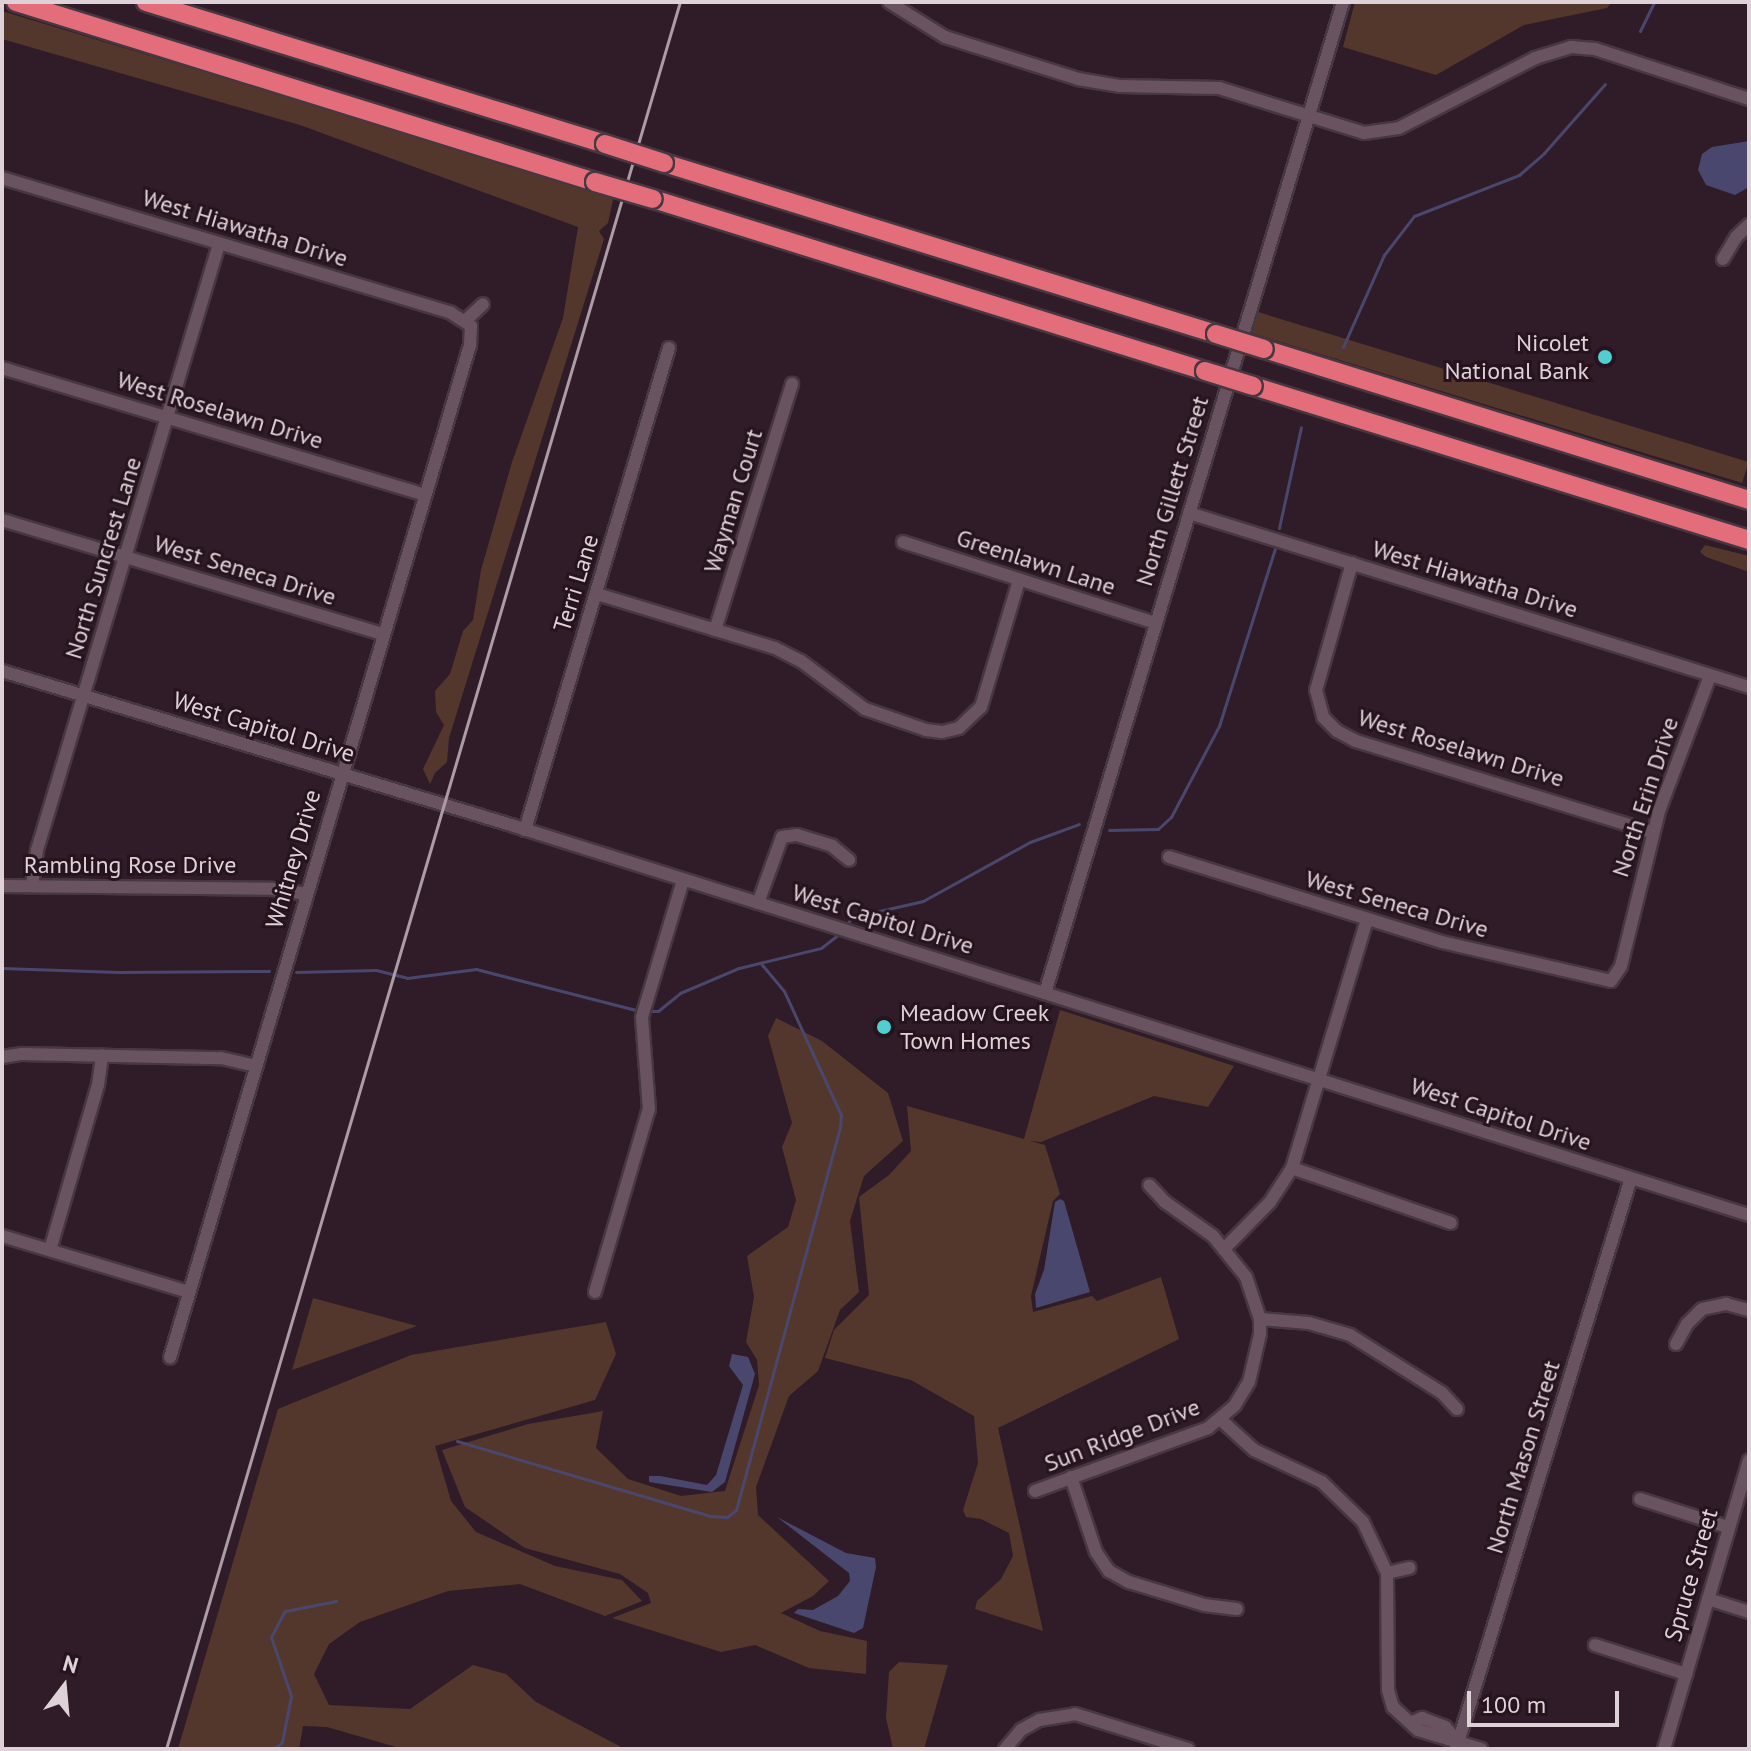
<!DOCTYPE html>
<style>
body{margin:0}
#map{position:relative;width:1751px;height:1751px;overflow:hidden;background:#301c28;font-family:"PT Sans",sans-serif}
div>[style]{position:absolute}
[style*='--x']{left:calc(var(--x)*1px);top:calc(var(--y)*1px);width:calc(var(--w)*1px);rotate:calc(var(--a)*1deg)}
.green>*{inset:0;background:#53372c;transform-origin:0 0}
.water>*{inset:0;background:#49476d}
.stream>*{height:3px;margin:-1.5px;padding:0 1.5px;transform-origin:1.5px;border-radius:1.5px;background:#49476d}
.roads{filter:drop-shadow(2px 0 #473740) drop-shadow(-2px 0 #473740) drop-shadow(0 2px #473740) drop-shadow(0 -2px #473740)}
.minor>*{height:12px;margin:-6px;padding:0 6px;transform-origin:6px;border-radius:6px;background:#6a5360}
.highway>*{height:18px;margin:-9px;padding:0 9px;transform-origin:9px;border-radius:9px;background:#e46d7c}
.rail>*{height:3px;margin:-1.5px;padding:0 1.5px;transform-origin:1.5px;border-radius:1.5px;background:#ac9ca5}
.bridges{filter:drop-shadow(2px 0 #473740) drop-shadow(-2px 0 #473740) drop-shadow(0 2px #473740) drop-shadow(0 -2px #473740)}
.highway-bridge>*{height:18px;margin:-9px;padding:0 9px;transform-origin:9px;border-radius:9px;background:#e46d7c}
.dots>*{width:22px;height:22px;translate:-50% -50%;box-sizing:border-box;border:4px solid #26131e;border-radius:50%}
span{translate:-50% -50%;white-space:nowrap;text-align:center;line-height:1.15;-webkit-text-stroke:6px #26131e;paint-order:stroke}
.street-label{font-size:24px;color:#dfd1d8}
.poi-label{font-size:24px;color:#dfd1d8}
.right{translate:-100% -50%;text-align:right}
.left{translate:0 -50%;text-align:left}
.frame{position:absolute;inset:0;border:4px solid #dfd1d8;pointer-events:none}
.north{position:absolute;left:24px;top:1647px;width:80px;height:80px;-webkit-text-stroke:6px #26131e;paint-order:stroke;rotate:16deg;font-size:22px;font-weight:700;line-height:32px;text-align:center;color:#dfd1d8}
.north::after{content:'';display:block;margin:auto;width:28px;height:36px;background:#dfd1d8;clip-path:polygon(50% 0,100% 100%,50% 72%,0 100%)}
.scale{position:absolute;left:1467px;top:1691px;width:152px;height:36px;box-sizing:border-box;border:4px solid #dfd1d8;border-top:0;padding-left:10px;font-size:24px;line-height:28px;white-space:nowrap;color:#dfd1d8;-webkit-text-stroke:6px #26131e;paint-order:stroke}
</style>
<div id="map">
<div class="green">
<div style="clip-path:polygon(1355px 2px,1612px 2px,1607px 8px,1524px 25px,1436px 75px,1343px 47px)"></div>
<div style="clip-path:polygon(2px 11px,609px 195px,613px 200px,608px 223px,599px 231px,604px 239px,449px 738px,447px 762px,435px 773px,430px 784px,423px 769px,444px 725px,436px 712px,435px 691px,450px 674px,463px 631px,473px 620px,481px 570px,512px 462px,563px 318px,578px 227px,300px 125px,2px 39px)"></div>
<div style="left:1258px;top:312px;width:513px;height:22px;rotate:17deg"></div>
<div style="clip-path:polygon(1705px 545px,1749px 556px,1749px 572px,1706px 557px,1700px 552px)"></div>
<div style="clip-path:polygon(1060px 1010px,1234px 1066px,1208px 1107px,1154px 1096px,1041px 1142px,1030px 1141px,1045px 1145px,1060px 1194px,1053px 1201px,1031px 1296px,1033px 1312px,1092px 1296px,1097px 1301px,1161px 1277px,1179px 1339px,998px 1428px,1043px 1631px,975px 1609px,977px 1601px,1001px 1579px,1013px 1556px,1009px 1533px,981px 1519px,966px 1517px,963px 1510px,978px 1463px,974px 1416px,911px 1380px,825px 1358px,834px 1330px,869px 1295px,859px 1197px,889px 1175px,911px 1151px,907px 1106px,1024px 1139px)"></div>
<div style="clip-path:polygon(776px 1018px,822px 1041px,888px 1093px,903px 1141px,864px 1176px,850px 1221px,859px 1292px,840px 1310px,818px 1371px,789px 1396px,756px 1487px,758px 1515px,829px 1581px,813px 1596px,781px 1613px,820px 1631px,867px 1641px,866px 1674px,809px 1668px,755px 1645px,721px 1652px,612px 1618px,651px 1603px,648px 1593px,620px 1574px,525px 1548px,465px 1507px,442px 1450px,528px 1424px,603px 1411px,596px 1448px,628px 1479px,681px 1496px,725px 1491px,759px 1385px,757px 1360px,746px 1342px,754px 1297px,747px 1256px,788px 1227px,796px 1200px,782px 1147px,792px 1123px,768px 1036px)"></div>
<div style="clip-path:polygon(313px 1298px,417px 1326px,292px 1370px)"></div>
<div style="clip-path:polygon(606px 1322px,616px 1354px,595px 1400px,435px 1446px,451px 1501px,476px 1532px,555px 1566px,622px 1580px,642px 1601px,605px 1616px,520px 1584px,448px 1591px,360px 1622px,329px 1644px,314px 1674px,329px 1705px,410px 1709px,473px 1665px,506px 1674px,536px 1702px,625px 1749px,403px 1749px,327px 1727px,303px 1726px,299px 1749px,178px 1749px,278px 1409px,411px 1355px)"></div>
<div style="clip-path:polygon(899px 1662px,948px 1665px,924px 1749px,893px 1749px,886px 1718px,889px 1672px)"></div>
</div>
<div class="water">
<div style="clip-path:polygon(1749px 141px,1749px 187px,1735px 195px,1706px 185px,1698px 170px,1702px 154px,1712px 147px)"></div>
<div style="clip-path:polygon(1060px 1199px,1064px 1201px,1090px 1292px,1036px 1308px,1035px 1294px,1044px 1270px,1055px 1202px)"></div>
<div style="clip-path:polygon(732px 1354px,748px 1357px,755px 1374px,725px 1482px,712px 1492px,649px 1482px,649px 1476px,660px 1476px,707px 1485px,716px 1475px,743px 1385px,729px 1366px)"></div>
<div style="clip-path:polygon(777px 1517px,846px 1553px,875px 1558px,876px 1567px,863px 1628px,854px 1633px,794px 1613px,798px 1609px,813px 1610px,838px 1596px,850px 1581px,849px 1573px)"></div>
</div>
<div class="stream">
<div style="--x:1640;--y:31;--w:32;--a:-64"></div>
<div style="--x:1343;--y:347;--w:101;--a:-66"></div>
<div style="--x:1384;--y:255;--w:49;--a:-52.4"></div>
<div style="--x:1414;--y:216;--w:113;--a:-21.3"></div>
<div style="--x:1519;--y:175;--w:33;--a:-41"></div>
<div style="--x:1544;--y:153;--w:92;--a:-48.5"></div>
<div style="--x:1279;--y:528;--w:103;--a:-77.7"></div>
<div style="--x:1109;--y:830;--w:49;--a:-1.2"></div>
<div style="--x:1158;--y:829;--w:18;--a:-43"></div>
<div style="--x:1171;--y:817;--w:103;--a:-62.2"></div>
<div style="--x:1219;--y:726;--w:187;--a:-72.5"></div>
<div style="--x:844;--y:927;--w:13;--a:-48"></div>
<div style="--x:853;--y:917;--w:72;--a:-12.9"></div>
<div style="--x:923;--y:901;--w:122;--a:-28.9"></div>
<div style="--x:1030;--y:842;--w:52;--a:-20.2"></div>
<div style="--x:2;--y:968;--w:116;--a:2"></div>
<div style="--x:118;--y:972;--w:151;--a:-0.4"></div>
<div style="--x:296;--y:972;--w:80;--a:-1.4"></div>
<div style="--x:376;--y:970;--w:32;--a:14"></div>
<div style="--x:407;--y:978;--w:70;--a:-7.4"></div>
<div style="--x:476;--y:969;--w:168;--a:14.4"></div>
<div style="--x:647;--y:1011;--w:11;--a:0"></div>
<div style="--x:658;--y:1011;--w:28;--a:-39"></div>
<div style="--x:680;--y:993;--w:64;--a:-23"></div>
<div style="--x:739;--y:968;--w:84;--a:-13.7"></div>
<div style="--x:821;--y:948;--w:24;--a:-38"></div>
<div style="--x:457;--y:1441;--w:265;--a:16.5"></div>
<div style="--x:711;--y:1516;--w:16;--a:4"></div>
<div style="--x:727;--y:1517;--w:11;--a:-38"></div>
<div style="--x:736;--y:1510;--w:396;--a:-74.8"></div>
<div style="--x:840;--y:1128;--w:13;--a:-86"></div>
<div style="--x:841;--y:1115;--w:136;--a:-114.7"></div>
<div style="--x:784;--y:991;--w:35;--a:-130"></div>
<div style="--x:274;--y:1749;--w:11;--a:-41"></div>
<div style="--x:282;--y:1742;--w:47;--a:-78.9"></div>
<div style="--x:291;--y:1696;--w:62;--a:-108.7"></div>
<div style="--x:271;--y:1637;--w:30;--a:-62"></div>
<div style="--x:285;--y:1611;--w:52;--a:-11.1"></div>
</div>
<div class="roads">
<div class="minor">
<div style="--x:889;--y:2;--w:66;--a:32"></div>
<div style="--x:945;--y:37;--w:139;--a:17.5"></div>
<div style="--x:1078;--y:79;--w:43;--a:9.5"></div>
<div style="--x:1120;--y:86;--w:99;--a:1.2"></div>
<div style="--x:1219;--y:88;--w:152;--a:17.2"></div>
<div style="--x:1364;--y:133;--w:35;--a:-8"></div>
<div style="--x:1399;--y:128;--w:153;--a:-27.2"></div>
<div style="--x:1535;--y:58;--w:38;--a:-17"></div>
<div style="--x:1571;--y:47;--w:24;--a:5"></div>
<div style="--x:1595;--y:49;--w:162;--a:18"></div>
<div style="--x:2;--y:178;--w:469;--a:16.7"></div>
<div style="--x:451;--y:313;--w:24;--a:33"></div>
<div style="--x:471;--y:326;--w:19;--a:93"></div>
<div style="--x:470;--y:345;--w:1056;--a:106.5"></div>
<div style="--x:1723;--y:259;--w:26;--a:-59"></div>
<div style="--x:1736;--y:237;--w:18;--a:-43"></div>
<div style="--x:466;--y:320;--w:23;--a:-43"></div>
<div style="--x:2;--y:368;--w:442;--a:16.7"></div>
<div style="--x:1189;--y:513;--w:586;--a:17.26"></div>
<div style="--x:2;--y:520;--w:398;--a:16.7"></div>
<div style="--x:903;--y:542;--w:266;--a:17.8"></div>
<div style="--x:1352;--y:563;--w:132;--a:105.8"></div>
<div style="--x:1316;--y:690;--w:28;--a:75"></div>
<div style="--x:1323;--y:717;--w:20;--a:45"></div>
<div style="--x:1337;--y:731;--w:21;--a:28"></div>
<div style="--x:1356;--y:741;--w:310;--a:17.1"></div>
<div style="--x:597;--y:594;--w:186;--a:16.9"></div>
<div style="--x:775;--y:648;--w:29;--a:27"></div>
<div style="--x:801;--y:661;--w:80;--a:36.9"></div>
<div style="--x:865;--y:709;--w:65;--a:19"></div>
<div style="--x:926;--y:730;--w:16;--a:7"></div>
<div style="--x:942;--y:732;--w:17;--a:-13"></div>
<div style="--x:959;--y:728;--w:30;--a:-44"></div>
<div style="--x:981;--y:707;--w:133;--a:-73.3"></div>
<div style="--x:715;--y:630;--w:258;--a:-72.6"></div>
<div style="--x:2;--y:671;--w:532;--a:16.83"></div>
<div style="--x:511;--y:825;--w:1298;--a:17.49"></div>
<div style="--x:525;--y:830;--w:503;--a:-73.37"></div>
<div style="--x:1169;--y:857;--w:286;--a:17.3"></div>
<div style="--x:1442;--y:942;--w:173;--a:13"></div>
<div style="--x:1611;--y:981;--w:18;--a:-56"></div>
<div style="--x:1621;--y:966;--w:160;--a:-76.2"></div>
<div style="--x:1659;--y:811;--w:144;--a:-69.3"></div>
<div style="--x:2;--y:886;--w:270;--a:0.6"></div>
<div style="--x:272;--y:889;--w:34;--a:8"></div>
<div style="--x:32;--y:886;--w:36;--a:-82"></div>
<div style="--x:37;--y:850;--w:633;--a:-73.28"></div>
<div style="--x:758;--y:903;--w:70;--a:-70"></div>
<div style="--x:782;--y:837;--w:15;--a:-8"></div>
<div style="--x:797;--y:835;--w:37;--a:17"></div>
<div style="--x:832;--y:846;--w:22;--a:39"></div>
<div style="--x:1045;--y:993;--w:1035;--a:-73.26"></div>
<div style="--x:2;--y:1057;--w:20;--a:-9"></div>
<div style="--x:22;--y:1054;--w:199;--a:1.2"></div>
<div style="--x:221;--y:1058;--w:35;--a:13"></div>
<div style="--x:1292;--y:1168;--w:168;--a:19.1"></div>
<div style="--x:2;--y:1236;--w:195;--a:16.7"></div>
<div style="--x:1224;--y:1249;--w:66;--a:-45.6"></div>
<div style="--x:1270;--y:1202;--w:40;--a:-57.1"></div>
<div style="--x:1292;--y:1168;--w:259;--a:-73.2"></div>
<div style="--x:50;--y:1250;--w:172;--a:-73.8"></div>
<div style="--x:98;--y:1085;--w:30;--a:-82"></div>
<div style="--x:595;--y:1292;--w:191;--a:-73.6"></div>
<div style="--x:649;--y:1109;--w:92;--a:-94.4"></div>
<div style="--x:642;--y:1017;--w:143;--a:-73.3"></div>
<div style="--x:1260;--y:1319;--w:49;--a:4.7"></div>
<div style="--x:1309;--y:1323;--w:43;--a:16.3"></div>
<div style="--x:1350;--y:1335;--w:109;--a:32.2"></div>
<div style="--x:1442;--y:1393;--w:22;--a:47"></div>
<div style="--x:1676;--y:1344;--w:23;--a:-61"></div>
<div style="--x:1687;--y:1324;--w:21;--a:-45"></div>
<div style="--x:1702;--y:1309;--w:25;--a:-12"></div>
<div style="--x:1726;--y:1304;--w:24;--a:15"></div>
<div style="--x:1220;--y:1419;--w:46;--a:42.4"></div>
<div style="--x:1254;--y:1450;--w:75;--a:25.2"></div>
<div style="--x:1322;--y:1482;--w:57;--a:44.3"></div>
<div style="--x:1363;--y:1522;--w:56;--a:64.8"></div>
<div style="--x:1387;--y:1573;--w:117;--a:89.5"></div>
<div style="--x:1388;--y:1690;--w:18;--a:74"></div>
<div style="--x:1393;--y:1707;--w:34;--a:43"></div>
<div style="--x:1418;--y:1730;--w:66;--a:16.8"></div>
<div style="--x:1071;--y:1477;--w:79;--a:71.6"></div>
<div style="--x:1096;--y:1552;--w:23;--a:56"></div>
<div style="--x:1109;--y:1571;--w:23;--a:29"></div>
<div style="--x:1129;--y:1582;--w:78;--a:17"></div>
<div style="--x:1204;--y:1605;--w:33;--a:7"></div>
<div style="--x:1035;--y:1491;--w:184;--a:-20"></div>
<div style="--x:1208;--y:1428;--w:35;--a:-40"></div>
<div style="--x:1235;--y:1405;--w:27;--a:-59"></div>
<div style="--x:1249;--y:1382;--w:49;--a:-77.1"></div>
<div style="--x:1260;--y:1334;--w:15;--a:-90"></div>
<div style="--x:1260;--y:1319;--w:44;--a:-108.4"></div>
<div style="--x:1246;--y:1277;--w:53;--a:-128.8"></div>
<div style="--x:1213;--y:1236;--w:59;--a:-144.7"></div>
<div style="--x:1165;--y:1202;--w:23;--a:-133"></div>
<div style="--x:1640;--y:1499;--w:92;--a:17.7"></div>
<div style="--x:1387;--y:1573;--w:23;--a:-13"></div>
<div style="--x:1708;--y:1599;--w:43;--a:17.6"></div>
<div style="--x:1595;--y:1645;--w:96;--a:17.7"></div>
<div style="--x:1412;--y:1722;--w:11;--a:-22"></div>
<div style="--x:1422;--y:1718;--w:25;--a:21"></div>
<div style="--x:1445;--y:1727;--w:19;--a:47"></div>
<div style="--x:1005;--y:1749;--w:25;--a:-50"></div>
<div style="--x:1021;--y:1730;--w:21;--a:-29"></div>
<div style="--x:1039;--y:1720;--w:36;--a:-9"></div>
<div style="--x:1075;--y:1714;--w:118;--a:17.2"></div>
<div style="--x:1456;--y:1749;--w:597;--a:-72.96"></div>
<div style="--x:1664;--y:1749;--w:301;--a:-73.6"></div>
</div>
<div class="highway">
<div style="--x:16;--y:2;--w:606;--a:17.27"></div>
<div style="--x:146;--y:2;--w:480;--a:17.2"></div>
<div style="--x:664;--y:163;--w:578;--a:17.21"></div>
<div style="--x:653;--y:199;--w:578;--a:17.31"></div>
<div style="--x:1264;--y:349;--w:508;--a:17.29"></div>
<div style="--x:1253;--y:386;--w:519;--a:17.25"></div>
</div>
</div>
<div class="rail">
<div style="--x:166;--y:1749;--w:1821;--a:-73.61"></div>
</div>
<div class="bridges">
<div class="highway-bridge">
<div style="--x:605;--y:144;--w:62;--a:17.9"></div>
<div style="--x:595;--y:182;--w:60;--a:16.3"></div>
<div style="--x:1216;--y:334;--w:50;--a:17.4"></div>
<div style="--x:1205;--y:371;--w:50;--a:17.4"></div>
</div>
</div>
<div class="dots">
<div style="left:1605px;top:357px;background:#52cdd0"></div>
<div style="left:884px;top:1027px;background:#52cdd0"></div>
</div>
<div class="street-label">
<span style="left:245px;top:228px;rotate:17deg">West Hiawatha Drive</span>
<span style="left:220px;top:410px;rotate:17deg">West Roselawn Drive</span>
<span style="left:1172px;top:491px;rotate:-73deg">North Gillett Street</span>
<span style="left:733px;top:501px;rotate:-73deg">Wayman Court</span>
<span style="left:103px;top:558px;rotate:-73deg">North Suncrest Lane</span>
<span style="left:1036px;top:562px;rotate:18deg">Greenlawn Lane</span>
<span style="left:245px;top:570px;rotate:17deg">West Seneca Drive</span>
<span style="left:1475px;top:579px;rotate:17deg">West Hiawatha Drive</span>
<span style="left:576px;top:583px;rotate:-73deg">Terri Lane</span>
<span style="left:264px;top:727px;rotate:17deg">West Capitol Drive</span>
<span style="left:1461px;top:748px;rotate:17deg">West Roselawn Drive</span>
<span style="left:1645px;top:797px;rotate:-72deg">North Erin Drive</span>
<span style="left:293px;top:859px;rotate:-74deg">Whitney Drive</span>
<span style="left:130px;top:865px">Rambling Rose Drive</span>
<span style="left:1397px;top:904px;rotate:16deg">West Seneca Drive</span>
<span style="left:883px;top:919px;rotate:17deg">West Capitol Drive</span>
<span style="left:1501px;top:1114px;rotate:18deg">West Capitol Drive</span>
<span style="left:1122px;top:1435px;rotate:-21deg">Sun Ridge Drive</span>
<span style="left:1523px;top:1457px;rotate:-73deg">North Mason Street</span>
<span style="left:1691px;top:1575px;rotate:-74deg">Spruce Street</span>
</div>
<div class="poi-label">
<span class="right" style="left:1589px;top:357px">Nicolet<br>National Bank</span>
<span class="left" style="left:900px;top:1027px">Meadow Creek<br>Town Homes</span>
</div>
<div class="frame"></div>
<div class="north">N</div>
<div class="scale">100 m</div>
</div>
